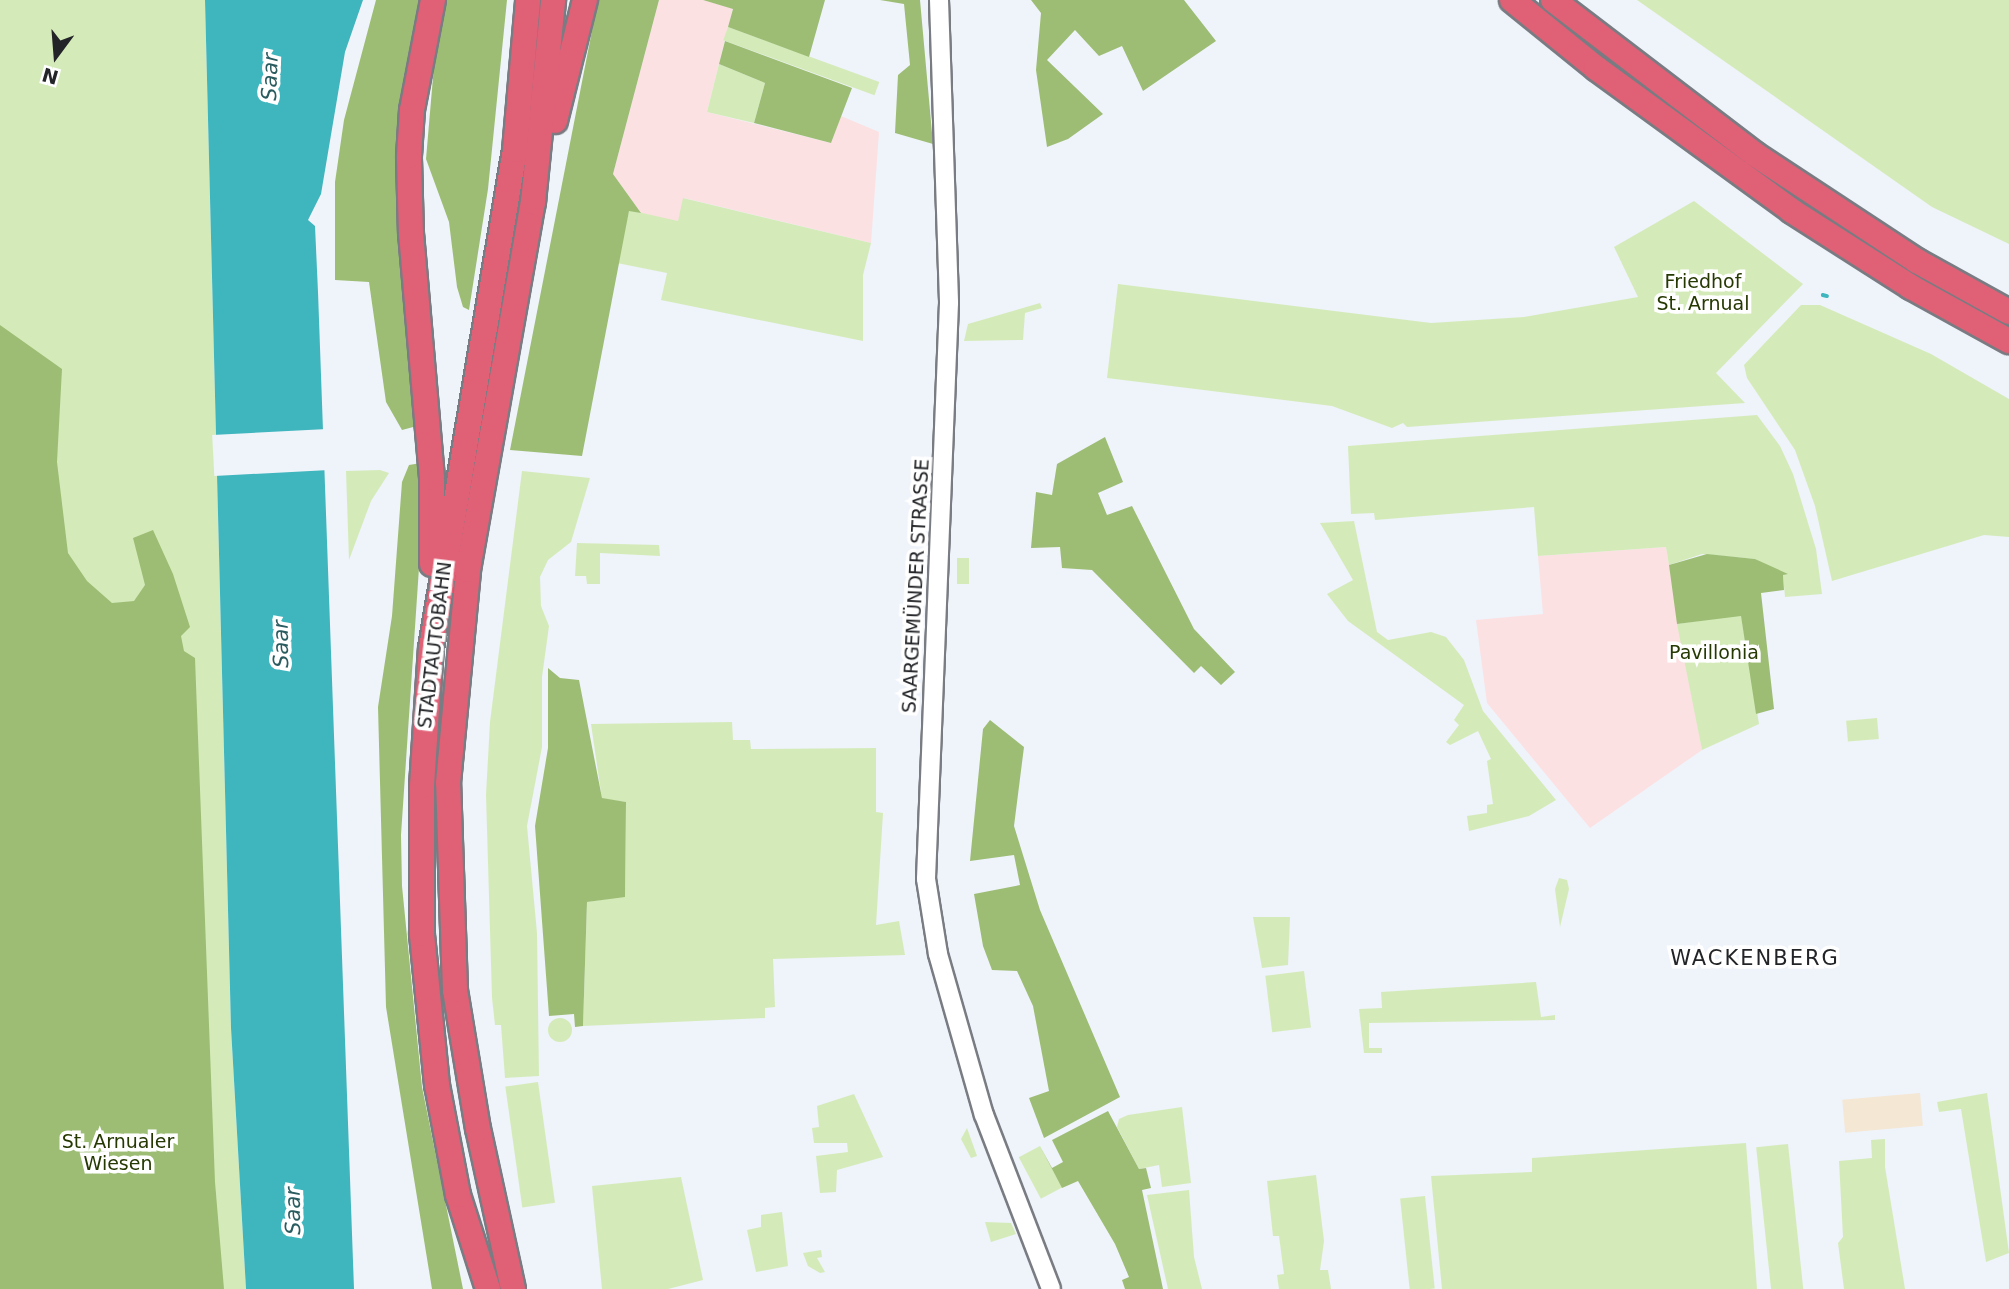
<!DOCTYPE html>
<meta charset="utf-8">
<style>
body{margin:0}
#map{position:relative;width:2009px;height:1289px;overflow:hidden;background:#eff3fa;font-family:"DejaVu Sans",sans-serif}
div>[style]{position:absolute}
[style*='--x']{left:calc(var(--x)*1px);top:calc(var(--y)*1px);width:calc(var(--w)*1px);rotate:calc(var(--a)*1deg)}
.commercial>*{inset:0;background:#fce1e3}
.industrial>*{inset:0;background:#f4e7d3;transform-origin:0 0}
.green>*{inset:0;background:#d4ebb9;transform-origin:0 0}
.round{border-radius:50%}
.forest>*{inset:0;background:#9dbd75}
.water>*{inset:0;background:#3fb5bd}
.pier>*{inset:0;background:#eff3fa;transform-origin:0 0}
.stream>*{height:3.5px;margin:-1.75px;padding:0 1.75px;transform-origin:1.75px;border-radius:1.75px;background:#3fb5bd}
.roads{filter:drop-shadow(2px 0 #797c82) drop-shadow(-2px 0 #797c82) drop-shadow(0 2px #797c82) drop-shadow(0 -2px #797c82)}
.tertiary>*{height:18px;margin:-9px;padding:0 9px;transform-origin:9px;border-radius:9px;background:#fff}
.motorway>*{height:24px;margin:-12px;padding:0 12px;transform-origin:12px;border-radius:12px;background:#e06076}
span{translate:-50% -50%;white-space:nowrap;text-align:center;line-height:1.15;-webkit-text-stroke:7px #fff;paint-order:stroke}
.park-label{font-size:19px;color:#263903}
.street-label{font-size:19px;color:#232427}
.water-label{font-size:21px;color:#2a5b5f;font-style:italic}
.neighbourhood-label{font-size:21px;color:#232427;letter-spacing:2px}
.north{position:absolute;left:21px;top:21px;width:70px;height:70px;-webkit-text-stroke:5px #fff;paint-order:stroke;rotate:196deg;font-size:19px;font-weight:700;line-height:28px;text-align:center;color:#232427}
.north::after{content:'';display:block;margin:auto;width:24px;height:32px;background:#232427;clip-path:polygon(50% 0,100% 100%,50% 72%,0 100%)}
</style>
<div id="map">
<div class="commercial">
<div style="clip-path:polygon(659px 0,703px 0,733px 8px,707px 112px,831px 143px,841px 116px,879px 132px,871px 243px,684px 198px,678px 222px,641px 213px,613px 174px)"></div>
<div style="clip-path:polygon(1666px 547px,1702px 750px,1590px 828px,1487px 703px,1476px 620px,1543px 614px,1538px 556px)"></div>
</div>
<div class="industrial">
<div style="left:1920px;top:1093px;width:33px;height:78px;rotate:85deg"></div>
</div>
<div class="green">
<div style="clip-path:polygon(0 0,205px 0,231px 1028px,246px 1289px,0 1289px)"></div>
<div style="clip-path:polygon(1637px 0,2009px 0,2009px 244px,1932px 207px)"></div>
<div style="left:728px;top:27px;width:161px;height:14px;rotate:20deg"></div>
<div style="clip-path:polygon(719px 64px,765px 83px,754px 123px,707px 112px)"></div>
<div style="clip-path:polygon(683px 198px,871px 243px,863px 275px,863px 341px,661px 300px,667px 273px,617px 263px,629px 210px,678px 221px)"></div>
<div style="clip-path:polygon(1694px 201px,1803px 284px,1716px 373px,1745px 403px,1407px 427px,1403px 423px,1392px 428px,1332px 406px,1107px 378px,1118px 284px,1431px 323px,1524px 317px,1638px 297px,1614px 247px)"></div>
<div style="clip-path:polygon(1040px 303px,1042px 308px,1025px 313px,1023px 340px,964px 341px,968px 324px)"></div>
<div style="clip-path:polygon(1801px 305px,1820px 305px,1931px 354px,2009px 399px,2009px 537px,1984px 535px,1832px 581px,1815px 506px,1795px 450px,1747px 378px,1744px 365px)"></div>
<div style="clip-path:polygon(1757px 415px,1780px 446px,1793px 474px,1816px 549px,1822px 594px,1785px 597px,1783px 575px,1755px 559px,1702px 554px,1669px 565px,1666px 547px,1538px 556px,1534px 507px,1375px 520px,1374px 513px,1351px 514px,1348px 446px)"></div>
<div style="clip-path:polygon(380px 470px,389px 473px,371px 501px,349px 560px,346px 471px)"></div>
<div style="clip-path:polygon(522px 471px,590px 478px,571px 542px,548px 560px,540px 577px,541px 606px,549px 626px,542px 677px,542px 747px,527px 826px,537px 933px,539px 1076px,505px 1078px,501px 1025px,495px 1025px,492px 998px,486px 795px,490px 722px)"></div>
<div style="clip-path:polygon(1354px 521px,1377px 632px,1388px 640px,1431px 632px,1446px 637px,1464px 660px,1483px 711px,1556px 800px,1529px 816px,1469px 831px,1467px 816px,1487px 813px,1487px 805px,1493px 804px,1487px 761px,1491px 759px,1478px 731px,1450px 745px,1446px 742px,1459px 725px,1454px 720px,1464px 705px,1348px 621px,1327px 594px,1353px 580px,1320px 523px)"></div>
<div style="clip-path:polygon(577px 543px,659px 545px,660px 556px,600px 553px,600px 584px,587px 584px,586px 576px,575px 576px)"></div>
<div style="left:969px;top:558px;width:26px;height:12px;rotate:90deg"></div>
<div style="clip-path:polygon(1741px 615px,1759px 724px,1702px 750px,1677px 624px)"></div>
<div style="left:1877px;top:718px;width:21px;height:31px;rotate:85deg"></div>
<div style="clip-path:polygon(732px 722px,733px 740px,750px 740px,751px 749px,876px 748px,876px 812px,883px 813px,876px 925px,899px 921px,905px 955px,773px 959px,775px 1007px,765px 1008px,765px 1018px,583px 1026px,587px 902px,625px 896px,626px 802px,602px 799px,591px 724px)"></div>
<div style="clip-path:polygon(1559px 878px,1567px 880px,1569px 889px,1560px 927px,1555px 889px)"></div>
<div style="clip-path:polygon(1253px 917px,1290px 917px,1288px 965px,1262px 968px)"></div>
<div style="left:1304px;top:971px;width:57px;height:39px;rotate:83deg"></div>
<div style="clip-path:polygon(1536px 982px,1541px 1017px,1555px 1015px,1555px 1020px,1369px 1023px,1369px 1048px,1382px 1048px,1382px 1053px,1364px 1053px,1359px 1009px,1382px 1008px,1381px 992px)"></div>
<div class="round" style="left:548px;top:1018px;width:24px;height:24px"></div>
<div style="left:538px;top:1082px;width:122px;height:33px;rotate:82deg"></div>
<div style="clip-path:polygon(1987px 1093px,2009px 1253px,1986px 1262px,1961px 1109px,1939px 1112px,1937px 1102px)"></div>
<div style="clip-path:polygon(854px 1094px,883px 1157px,837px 1170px,836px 1192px,820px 1193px,816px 1156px,848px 1152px,847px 1143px,814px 1143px,812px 1128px,819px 1127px,817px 1106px)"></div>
<div style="clip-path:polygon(1182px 1107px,1191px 1183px,1162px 1187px,1159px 1165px,1139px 1169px,1117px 1127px,1119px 1119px,1128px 1115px)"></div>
<div style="clip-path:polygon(967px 1128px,977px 1156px,971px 1158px,961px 1139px)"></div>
<div style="clip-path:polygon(1885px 1139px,1885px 1167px,1905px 1289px,1844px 1289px,1838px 1243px,1843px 1237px,1839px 1161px,1872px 1158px,1871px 1140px)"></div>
<div style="clip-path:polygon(1746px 1143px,1757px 1289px,1442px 1289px,1431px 1176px,1532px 1172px,1532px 1158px)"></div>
<div style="left:1788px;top:1144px;width:146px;height:32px;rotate:84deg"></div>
<div style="left:1040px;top:1146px;width:47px;height:24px;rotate:62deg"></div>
<div style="clip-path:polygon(1316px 1175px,1324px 1241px,1320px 1270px,1328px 1270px,1331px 1289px,1279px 1289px,1277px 1275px,1284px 1274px,1279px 1236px,1273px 1236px,1267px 1181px)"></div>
<div style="clip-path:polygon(681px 1177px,703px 1280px,668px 1289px,602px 1289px,592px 1186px)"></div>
<div style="clip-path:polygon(1189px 1190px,1194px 1257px,1202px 1289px,1168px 1289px,1147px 1195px)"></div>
<div style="left:1425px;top:1196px;width:93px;height:25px;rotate:84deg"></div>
<div style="clip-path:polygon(782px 1212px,788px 1266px,756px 1272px,747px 1230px,761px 1227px,761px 1215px)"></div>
<div style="clip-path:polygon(985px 1222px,1011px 1223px,1016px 1234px,991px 1242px)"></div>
<div style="clip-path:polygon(821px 1250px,822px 1257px,817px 1258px,825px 1272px,820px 1273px,808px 1266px,803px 1253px)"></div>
</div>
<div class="forest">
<div style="clip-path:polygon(376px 0,425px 0,413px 43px,417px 426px,402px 430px,386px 402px,369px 282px,335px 280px,335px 182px,344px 120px)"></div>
<div style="clip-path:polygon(446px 0,507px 0,488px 189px,469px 310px,463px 307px,457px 287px,449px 222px,426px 159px,435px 54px)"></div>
<div style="clip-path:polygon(598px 0,659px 0,613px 174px,641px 213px,629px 211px,582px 456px,510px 450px)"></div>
<div style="clip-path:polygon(703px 0,825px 0,809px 57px,728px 27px,733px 9px)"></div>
<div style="clip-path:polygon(880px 0,920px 0,933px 144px,895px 133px,898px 75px,910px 65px,904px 4px)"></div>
<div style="clip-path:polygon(1031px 0,1184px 0,1216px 41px,1143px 91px,1122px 46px,1099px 56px,1075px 30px,1047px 60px,1103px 114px,1068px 139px,1047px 147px,1036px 70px,1041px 13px)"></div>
<div style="clip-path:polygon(725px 41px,852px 88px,831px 143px,754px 123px,765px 83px,719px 64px)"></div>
<div style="clip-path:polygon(0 325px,62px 369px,57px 462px,68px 553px,87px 581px,112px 603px,134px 601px,145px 585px,133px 538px,153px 530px,173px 574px,190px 627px,181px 636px,184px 651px,195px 658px,215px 1182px,224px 1289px,0 1289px)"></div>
<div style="clip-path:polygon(1105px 437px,1123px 482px,1098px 493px,1107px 515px,1132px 506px,1194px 629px,1235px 672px,1221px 685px,1201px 666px,1194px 673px,1092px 570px,1062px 568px,1060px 547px,1031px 548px,1036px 492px,1052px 495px,1057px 464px)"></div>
<div style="clip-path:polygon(421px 463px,421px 538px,401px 835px,402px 886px,422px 1087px,463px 1289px,432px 1289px,386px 1007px,378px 707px,392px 616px,402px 482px,409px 465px)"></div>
<div style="clip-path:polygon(1707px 554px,1755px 559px,1788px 574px,1783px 575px,1784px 590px,1761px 593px,1774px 709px,1756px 714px,1741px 616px,1677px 624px,1669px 565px)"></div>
<div style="clip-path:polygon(548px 668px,560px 678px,579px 680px,602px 798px,626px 802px,625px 897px,587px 902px,583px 1026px,575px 1027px,574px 1014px,549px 1016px,535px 826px,548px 748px)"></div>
<div style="clip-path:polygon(990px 720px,1024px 747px,1014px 826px,1040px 910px,1120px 1097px,1044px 1138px,1029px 1098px,1049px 1091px,1033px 1006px,1017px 971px,992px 970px,983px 946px,974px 894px,1020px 885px,1014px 855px,970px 861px,983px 729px)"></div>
<div style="clip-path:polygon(1108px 1111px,1139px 1169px,1146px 1168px,1151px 1188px,1142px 1190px,1163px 1289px,1125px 1289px,1122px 1280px,1129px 1277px,1115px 1244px,1078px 1181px,1062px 1188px,1040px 1146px,1052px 1168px,1063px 1162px,1052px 1140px)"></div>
</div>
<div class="water">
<div style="clip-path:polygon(205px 0,363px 0,345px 52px,321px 194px,308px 220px,315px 226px,318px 292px,354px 1289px,246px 1289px,231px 1028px)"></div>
</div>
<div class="pier">
<div style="left:327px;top:429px;width:41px;height:115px;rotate:87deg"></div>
</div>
<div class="stream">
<div style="--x:1823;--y:295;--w:4;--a:14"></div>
</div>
<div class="roads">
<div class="tertiary">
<div style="--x:939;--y:0;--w:303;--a:88.1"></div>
<div style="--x:949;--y:303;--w:576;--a:92.29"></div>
<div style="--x:926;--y:879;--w:76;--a:80.9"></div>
<div style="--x:938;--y:954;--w:167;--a:74.1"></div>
<div style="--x:984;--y:1115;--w:186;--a:68.9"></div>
</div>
<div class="motorway">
<div style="--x:1512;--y:0;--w:108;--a:39"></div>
<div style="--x:1596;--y:68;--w:243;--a:36.1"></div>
<div style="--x:1792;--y:211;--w:141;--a:32.6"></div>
<div style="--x:1911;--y:287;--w:112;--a:28.9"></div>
<div style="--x:1553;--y:0;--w:255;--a:37.4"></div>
<div style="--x:1756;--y:155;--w:193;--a:33.4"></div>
<div style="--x:1917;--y:261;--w:105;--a:29"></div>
<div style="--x:555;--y:121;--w:125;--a:-76.1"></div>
<div style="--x:432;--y:564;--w:86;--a:-90"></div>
<div style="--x:432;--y:478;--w:244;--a:-94.9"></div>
<div style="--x:411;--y:235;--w:79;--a:-91.5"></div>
<div style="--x:409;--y:156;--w:46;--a:-86.3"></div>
<div style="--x:412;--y:110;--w:112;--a:-79.2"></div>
<div style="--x:488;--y:1289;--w:99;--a:-107.7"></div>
<div style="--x:458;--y:1195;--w:112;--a:-100.8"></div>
<div style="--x:437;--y:1085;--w:152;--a:-95.7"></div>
<div style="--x:422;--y:934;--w:148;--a:-90"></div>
<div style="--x:422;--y:786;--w:138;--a:-86.3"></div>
<div style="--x:431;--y:648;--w:505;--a:-80.43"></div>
<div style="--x:515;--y:150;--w:151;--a:-85"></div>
<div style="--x:513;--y:1289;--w:164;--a:-102.3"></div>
<div style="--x:478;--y:1129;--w:141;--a:-99.4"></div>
<div style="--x:455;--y:990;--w:207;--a:-91.9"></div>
<div style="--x:448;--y:783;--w:214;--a:-84.6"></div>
<div style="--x:468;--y:570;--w:374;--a:-80"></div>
<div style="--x:533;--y:202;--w:203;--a:-84.3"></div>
</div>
</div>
<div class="park-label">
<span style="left:1703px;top:293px">Friedhof<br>St. Arnual</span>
<span style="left:1714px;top:653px">Pavillonia</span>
<span style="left:118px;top:1153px">St. Arnualer<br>Wiesen</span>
</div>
<div class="street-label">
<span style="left:916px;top:586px;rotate:-87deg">SAARGEMÜNDER STRASSE</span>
<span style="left:435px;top:645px;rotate:-83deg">STADTAUTOBAHN</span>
</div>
<div class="water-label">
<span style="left:270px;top:77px;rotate:-88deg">Saar</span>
<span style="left:281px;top:644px;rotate:-91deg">Saar</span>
<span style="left:293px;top:1211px;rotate:-91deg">Saar</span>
</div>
<div class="neighbourhood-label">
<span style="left:1755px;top:958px">WACKENBERG</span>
</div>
<div class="north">N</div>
</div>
